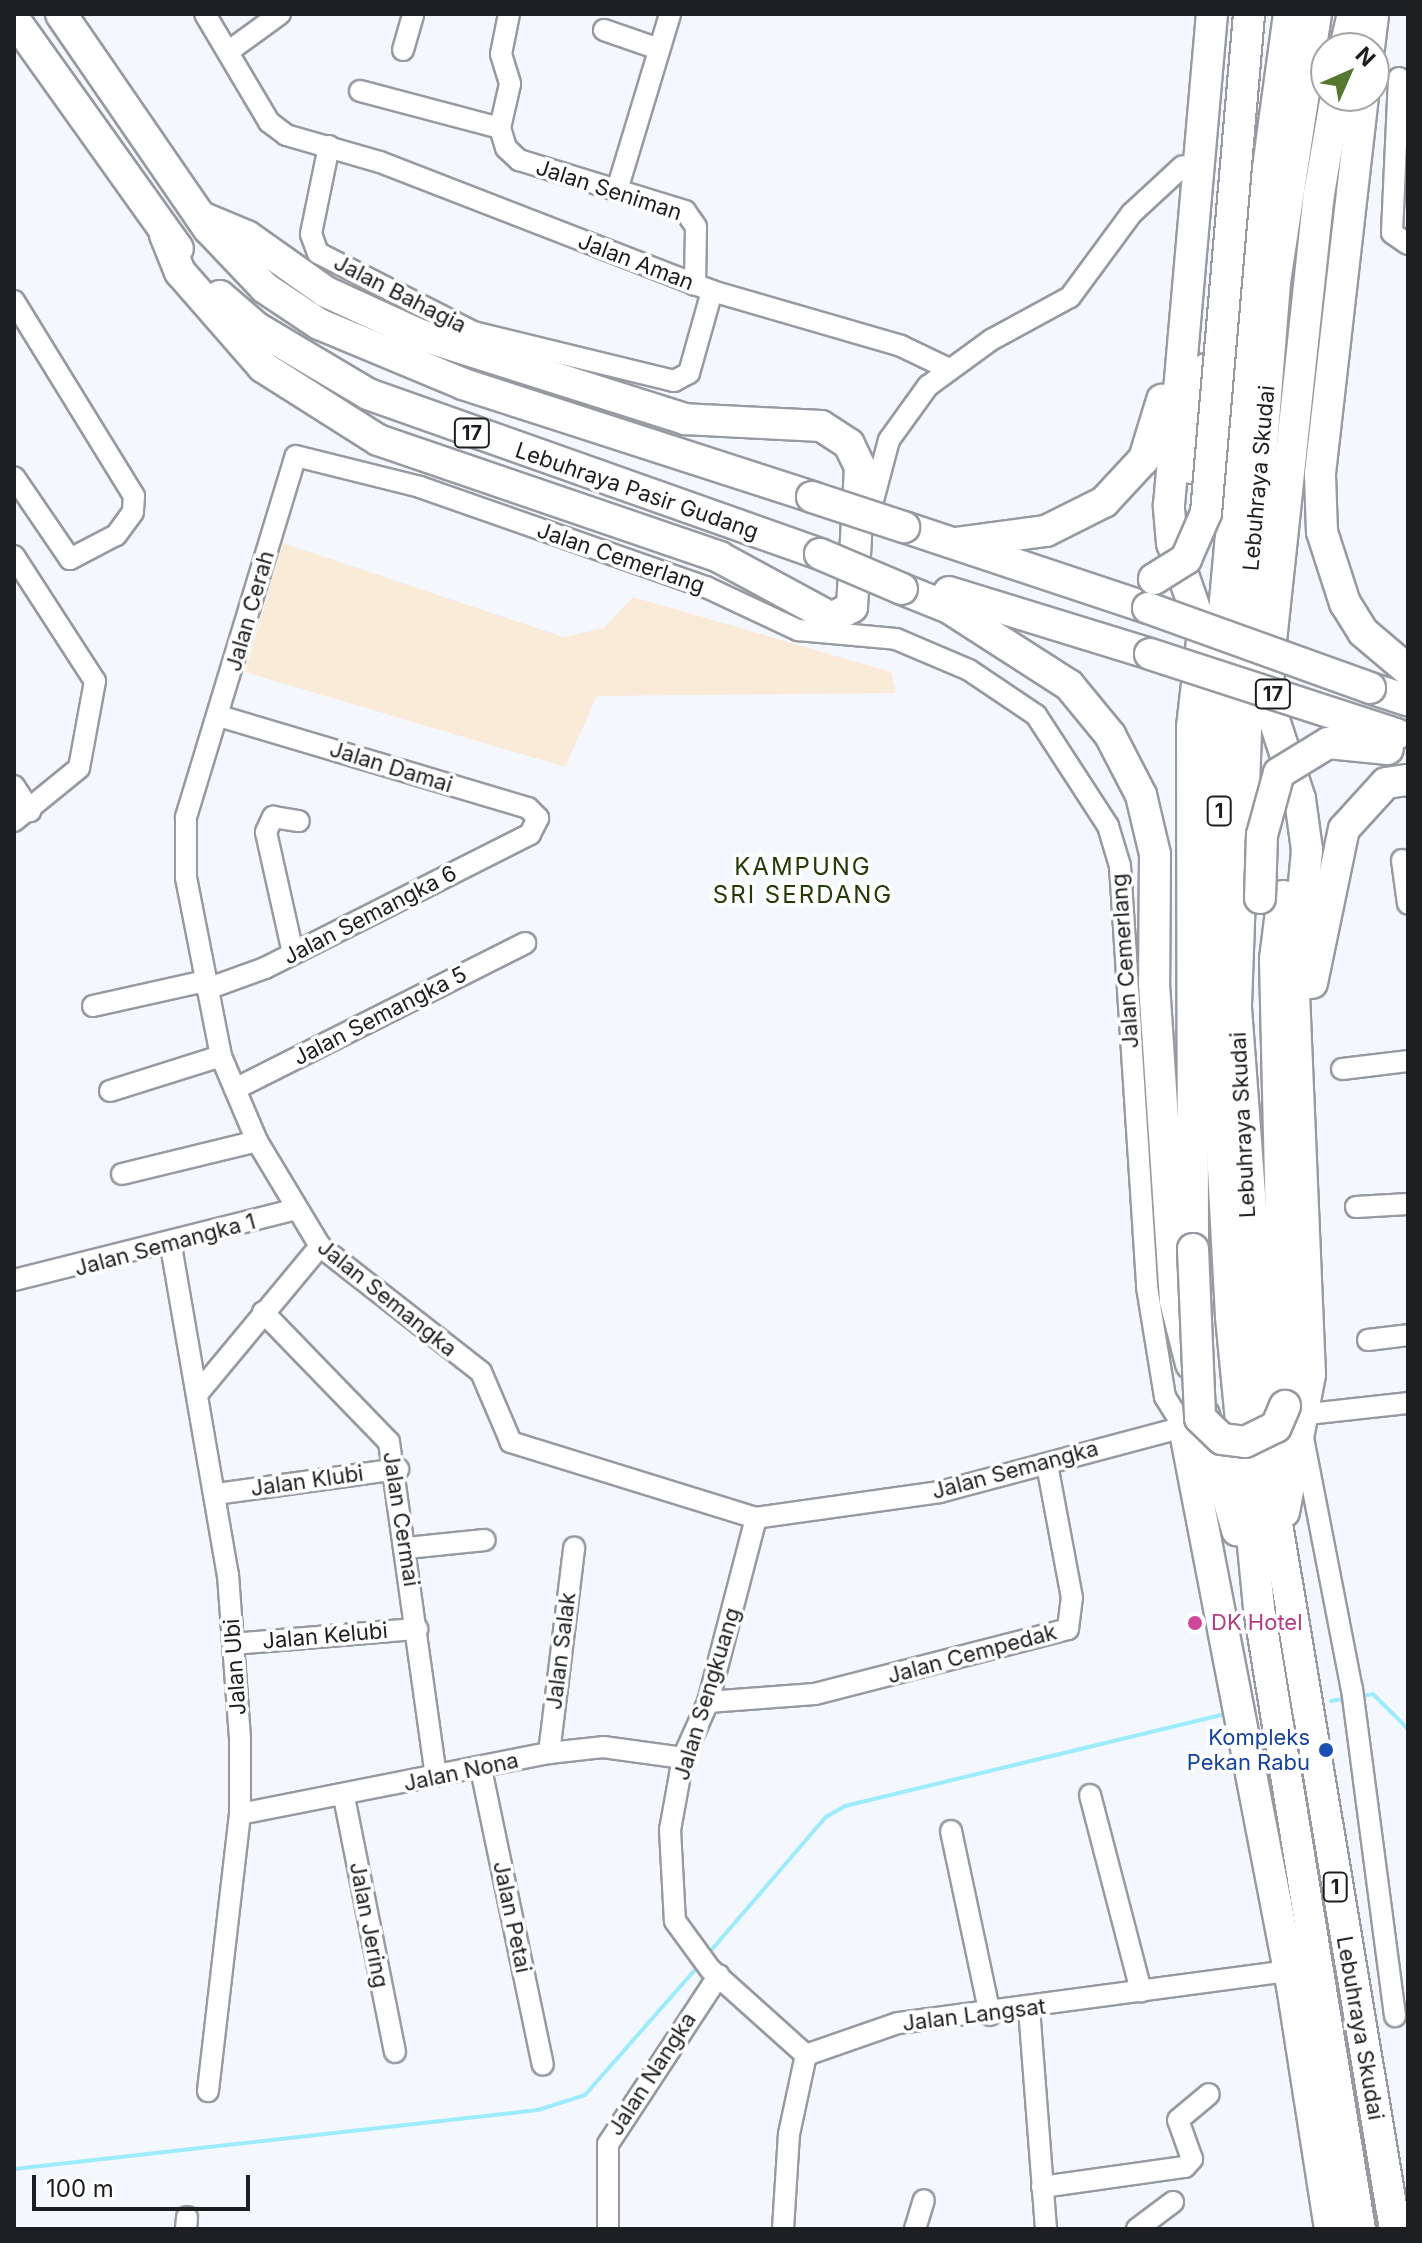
<!DOCTYPE html>
<style>
body{margin:0}
#map{position:relative;width:1422px;height:2243px;overflow:hidden;background:#f4f7fe;font-family:Inter,sans-serif}
div>[style]{position:absolute}
[style*='--x']{left:calc(var(--x)*1px);top:calc(var(--y)*1px);width:calc(var(--w)*1px);rotate:calc(var(--a)*1deg)}
.industrial>*{inset:0;background:#f9ebd7}
.stream>*{height:4px;margin:-2px;padding:0 2px;transform-origin:2px;border-radius:2px;background:#9decfd}
.roads{filter:drop-shadow(2px 0 #979aa0) drop-shadow(-2px 0 #979aa0) drop-shadow(0 2px #979aa0) drop-shadow(0 -2px #979aa0)}
.minor>*{height:20px;margin:-10px;padding:0 10px;transform-origin:10px;border-radius:10px;background:#fff}
.highway>*{height:30px;margin:-15px;padding:0 15px;transform-origin:15px;border-radius:15px;background:#fff}
.bridges{filter:drop-shadow(2px 0 #979aa0) drop-shadow(-2px 0 #979aa0) drop-shadow(0 2px #979aa0) drop-shadow(0 -2px #979aa0)}
.highway-bridge>*{height:30px;margin:-15px;padding:0 15px;transform-origin:15px;border-radius:15px;background:#fff}
.dots>*{width:22px;height:22px;translate:-50% -50%;box-sizing:border-box;border:4px solid #fff;border-radius:50%}
span{translate:-50% -50%;white-space:nowrap;text-align:center;line-height:1.15;-webkit-text-stroke:7px #fff;paint-order:stroke}
.shield-label span{padding:2px 6px;background:#fff;border:2px solid;border-radius:6px;-webkit-text-stroke-width:0}
.shield-label{font-size:20px;color:#1d1e21;font-weight:700}
.street-label{font-size:22px;color:#1d1e21}
.hotel-label{font-size:22px;color:#b23c85}
.left{translate:0 -50%;text-align:left}
.transit-label{font-size:22px;color:#164399}
.right{translate:-100% -50%;text-align:right}
.neighbourhood-label{font-size:24px;color:#253b07;letter-spacing:2px}
.frame{position:absolute;inset:0;border:16px solid #1d1e21;pointer-events:none}
.north{position:absolute;left:1310px;top:32px;width:80px;height:80px;box-sizing:border-box;background:#fff;border:2px solid #a5a5a6;border-radius:50%;rotate:45deg;font-size:22px;font-weight:700;line-height:32px;text-align:center;color:#1d1e21}
.north::after{content:'';display:block;margin:auto;width:28px;height:36px;background:#55772e;clip-path:polygon(50% 0,100% 100%,50% 72%,0 100%)}
.scale{position:absolute;left:32px;top:2175px;width:218px;height:36px;box-sizing:border-box;border:4px solid #1d1e21;border-top:0;padding-left:10px;font-size:24px;line-height:28px;white-space:nowrap;color:#1d1e21;-webkit-text-stroke:6px #fff;paint-order:stroke}
</style>
<div id="map">
<div class="industrial">
<div style="clip-path:polygon(283px 543px,564px 637px,604px 628px,633px 597px,891px 672px,896px 693px,597px 696px,565px 767px,245px 672px)"></div>
</div>
<div class="stream">
<div style="--x:1361;--y:1696;--w:12;--a:-9"></div>
<div style="--x:1373;--y:1694;--w:49;--a:45"></div>
<div style="--x:1331;--y:1701;--w:17;--a:-10"></div>
<div style="--x:708;--y:1954;--w:181;--a:-49.3"></div>
<div style="--x:826;--y:1817;--w:22;--a:-30"></div>
<div style="--x:845;--y:1806;--w:387;--a:-13.6"></div>
<div style="--x:14;--y:2169;--w:527;--a:-6.42"></div>
<div style="--x:538;--y:2110;--w:49;--a:-17.7"></div>
<div style="--x:585;--y:2095;--w:174;--a:-48.7"></div>
</div>
<div class="roads">
<div class="minor">
<div style="--x:205;--y:14;--w:126;--a:59.3"></div>
<div style="--x:269;--y:122;--w:21;--a:37"></div>
<div style="--x:286;--y:135;--w:98;--a:16"></div>
<div style="--x:380;--y:162;--w:356;--a:21.2"></div>
<div style="--x:712;--y:291;--w:197;--a:16.2"></div>
<div style="--x:901;--y:346;--w:51;--a:25.6"></div>
<div style="--x:509;--y:14;--w:41;--a:101.3"></div>
<div style="--x:501;--y:54;--w:31;--a:73"></div>
<div style="--x:510;--y:84;--w:45;--a:102.8"></div>
<div style="--x:500;--y:128;--w:21;--a:73"></div>
<div style="--x:506;--y:148;--w:18;--a:43"></div>
<div style="--x:519;--y:160;--w:174;--a:17.1"></div>
<div style="--x:685;--y:211;--w:19;--a:55"></div>
<div style="--x:696;--y:227;--w:58;--a:91"></div>
<div style="--x:604;--y:30;--w:58;--a:19.1"></div>
<div style="--x:403;--y:50;--w:37;--a:-74"></div>
<div style="--x:229;--y:51;--w:63;--a:-36"></div>
<div style="--x:1399;--y:78;--w:155;--a:92.6"></div>
<div style="--x:1392;--y:233;--w:19;--a:35"></div>
<div style="--x:360;--y:91;--w:145;--a:14.8"></div>
<div style="--x:329;--y:146;--w:90;--a:101.6"></div>
<div style="--x:311;--y:234;--w:20;--a:70"></div>
<div style="--x:318;--y:253;--w:174;--a:27"></div>
<div style="--x:473;--y:332;--w:207;--a:13.7"></div>
<div style="--x:674;--y:381;--w:17;--a:-28"></div>
<div style="--x:689;--y:373;--w:85;--a:-74.3"></div>
<div style="--x:617;--y:190;--w:184;--a:-73.2"></div>
<div style="--x:14;--y:301;--w:229;--a:58.4"></div>
<div style="--x:134;--y:496;--w:16;--a:94"></div>
<div style="--x:133;--y:512;--w:29;--a:126"></div>
<div style="--x:116;--y:535;--w:52;--a:152.4"></div>
<div style="--x:70;--y:559;--w:99;--a:-124.3"></div>
<div style="--x:296;--y:456;--w:128;--a:14"></div>
<div style="--x:420;--y:487;--w:303;--a:19.3"></div>
<div style="--x:706;--y:587;--w:102;--a:25.1"></div>
<div style="--x:798;--y:630;--w:98;--a:5.2"></div>
<div style="--x:896;--y:639;--w:79;--a:23"></div>
<div style="--x:969;--y:670;--w:81;--a:33.9"></div>
<div style="--x:1036;--y:715;--w:132;--a:57"></div>
<div style="--x:1108;--y:826;--w:42;--a:73.3"></div>
<div style="--x:1120;--y:866;--w:422;--a:86.3"></div>
<div style="--x:1147;--y:1287;--w:111;--a:80.7"></div>
<div style="--x:1165;--y:1397;--w:36;--a:58"></div>
<div style="--x:1184;--y:1427;--w:253;--a:165.1"></div>
<div style="--x:940;--y:1492;--w:186;--a:172"></div>
<div style="--x:756;--y:1518;--w:257;--a:-162.8"></div>
<div style="--x:511;--y:1442;--w:76;--a:-113.2"></div>
<div style="--x:481;--y:1372;--w:204;--a:-142"></div>
<div style="--x:320;--y:1246;--w:122;--a:-121"></div>
<div style="--x:257;--y:1141;--w:92;--a:-113"></div>
<div style="--x:221;--y:1056;--w:181;--a:-101.1"></div>
<div style="--x:186;--y:878;--w:61;--a:-90"></div>
<div style="--x:186;--y:817;--w:377;--a:-73.1"></div>
<div style="--x:871;--y:508;--w:70;--a:-75.2"></div>
<div style="--x:889;--y:440;--w:67;--a:-54.2"></div>
<div style="--x:928;--y:386;--w:78;--a:-36.1"></div>
<div style="--x:991;--y:340;--w:90;--a:-28.6"></div>
<div style="--x:1070;--y:297;--w:104;--a:-53.6"></div>
<div style="--x:1132;--y:213;--w:69;--a:-42.7"></div>
<div style="--x:14;--y:556;--w:149;--a:57.1"></div>
<div style="--x:95;--y:681;--w:88;--a:100.4"></div>
<div style="--x:79;--y:768;--w:84;--a:140.8"></div>
<div style="--x:14;--y:786;--w:30;--a:57"></div>
<div style="--x:1402;--y:860;--w:44;--a:82.2"></div>
<div style="--x:293;--y:953;--w:124;--a:-102.6"></div>
<div style="--x:266;--y:832;--w:17;--a:-65"></div>
<div style="--x:273;--y:817;--w:26;--a:9"></div>
<div style="--x:207;--y:989;--w:62;--a:-19.9"></div>
<div style="--x:265;--y:968;--w:297;--a:-26.8"></div>
<div style="--x:530;--y:834;--w:18;--a:-63"></div>
<div style="--x:538;--y:818;--w:14;--a:-135"></div>
<div style="--x:528;--y:808;--w:321;--a:-163.4"></div>
<div style="--x:93;--y:1006;--w:115;--a:-12.6"></div>
<div style="--x:1342;--y:1069;--w:66;--a:-6.9"></div>
<div style="--x:235;--y:1089;--w:325;--a:-26.7"></div>
<div style="--x:110;--y:1091;--w:116;--a:-17.5"></div>
<div style="--x:122;--y:1174;--w:139;--a:-13.7"></div>
<div style="--x:1356;--y:1207;--w:52;--a:-3.3"></div>
<div style="--x:171;--y:1246;--w:334;--a:80.2"></div>
<div style="--x:228;--y:1575;--w:164;--a:85.8"></div>
<div style="--x:240;--y:1739;--w:75;--a:90"></div>
<div style="--x:240;--y:1814;--w:279;--a:96.6"></div>
<div style="--x:14;--y:1280;--w:288;--a:-14.1"></div>
<div style="--x:263;--y:1312;--w:181;--a:45.9"></div>
<div style="--x:389;--y:1442;--w:337;--a:82"></div>
<div style="--x:1368;--y:1340;--w:40;--a:-7.1"></div>
<div style="--x:199;--y:1392;--w:190;--a:-50.3"></div>
<div style="--x:1308;--y:1414;--w:101;--a:-6.3"></div>
<div style="--x:1303;--y:1438;--w:256;--a:79"></div>
<div style="--x:1352;--y:1689;--w:330;--a:82.5"></div>
<div style="--x:216;--y:1494;--w:184;--a:-7.8"></div>
<div style="--x:756;--y:1518;--w:190;--a:104.6"></div>
<div style="--x:708;--y:1702;--w:61;--a:114.1"></div>
<div style="--x:683;--y:1758;--w:73;--a:100.2"></div>
<div style="--x:670;--y:1830;--w:91;--a:86.9"></div>
<div style="--x:675;--y:1921;--w:59;--a:53.9"></div>
<div style="--x:710;--y:1969;--w:129;--a:41.9"></div>
<div style="--x:407;--y:1548;--w:78;--a:-5.9"></div>
<div style="--x:233;--y:1644;--w:185;--a:-4.7"></div>
<div style="--x:708;--y:1702;--w:107;--a:-4.3"></div>
<div style="--x:815;--y:1694;--w:261;--a:-14.4"></div>
<div style="--x:1068;--y:1629;--w:31;--a:-83"></div>
<div style="--x:1072;--y:1598;--w:135;--a:-100.6"></div>
<div style="--x:549;--y:1753;--w:207;--a:-83"></div>
<div style="--x:481;--y:1769;--w:302;--a:78.2"></div>
<div style="--x:1090;--y:1795;--w:203;--a:75.4"></div>
<div style="--x:344;--y:1797;--w:260;--a:78.7"></div>
<div style="--x:240;--y:1814;--w:315;--a:-11.2"></div>
<div style="--x:549;--y:1753;--w:54;--a:-6.3"></div>
<div style="--x:603;--y:1747;--w:81;--a:7.8"></div>
<div style="--x:951;--y:1831;--w:188;--a:78"></div>
<div style="--x:1029;--y:2008;--w:222;--a:85.6"></div>
<div style="--x:806;--y:2055;--w:97;--a:-19.2"></div>
<div style="--x:898;--y:2023;--w:407;--a:-7.6"></div>
<div style="--x:1042;--y:2187;--w:144;--a:-8"></div>
<div style="--x:1185;--y:2167;--w:11;--a:-49"></div>
<div style="--x:1192;--y:2159;--w:41;--a:-109.7"></div>
<div style="--x:1178;--y:2120;--w:40;--a:-40"></div>
<div style="--x:186;--y:2229;--w:12;--a:-85"></div>
<div style="--x:608;--y:2229;--w:85;--a:-90"></div>
<div style="--x:608;--y:2144;--w:202;--a:-56.7"></div>
<div style="--x:783;--y:2229;--w:95;--a:-86.4"></div>
<div style="--x:789;--y:2134;--w:81;--a:-77.9"></div>
<div style="--x:915;--y:2229;--w:30;--a:-73"></div>
<div style="--x:1137;--y:2229;--w:45;--a:-36.9"></div>
</div>
<div class="highway">
<div style="--x:61;--y:14;--w:261;--a:55.5"></div>
<div style="--x:209;--y:229;--w:81;--a:46.5"></div>
<div style="--x:265;--y:288;--w:65;--a:33.7"></div>
<div style="--x:319;--y:324;--w:156;--a:22.6"></div>
<div style="--x:463;--y:384;--w:367;--a:17.9"></div>
<div style="--x:1289;--y:14;--w:237;--a:97.8"></div>
<div style="--x:1257;--y:249;--w:405;--a:95.2"></div>
<div style="--x:1220;--y:652;--w:387;--a:90.6"></div>
<div style="--x:1216;--y:1039;--w:278;--a:86.9"></div>
<div style="--x:1231;--y:1317;--w:293;--a:84.5"></div>
<div style="--x:1259;--y:1609;--w:628;--a:80.75"></div>
<div style="--x:1316;--y:14;--w:272;--a:98.7"></div>
<div style="--x:1275;--y:283;--w:286;--a:94.6"></div>
<div style="--x:1252;--y:568;--w:440;--a:92.1"></div>
<div style="--x:1236;--y:1008;--w:493;--a:85.7"></div>
<div style="--x:1273;--y:1500;--w:739;--a:80.5"></div>
<div style="--x:14;--y:19;--w:282;--a:54.5"></div>
<div style="--x:1345;--y:48;--w:35;--a:-77"></div>
<div style="--x:1369;--y:48;--w:34;--a:-83"></div>
<div style="--x:1363;--y:96;--w:381;--a:96.5"></div>
<div style="--x:1320;--y:475;--w:57;--a:88"></div>
<div style="--x:1322;--y:532;--w:75;--a:72.1"></div>
<div style="--x:1345;--y:603;--w:34;--a:58"></div>
<div style="--x:1363;--y:632;--w:59;--a:40.2"></div>
<div style="--x:165;--y:235;--w:40;--a:68"></div>
<div style="--x:180;--y:272;--w:126;--a:48.9"></div>
<div style="--x:263;--y:367;--w:136;--a:32.4"></div>
<div style="--x:378;--y:440;--w:361;--a:18.9"></div>
<div style="--x:719;--y:557;--w:128;--a:28.4"></div>
<div style="--x:832;--y:618;--w:23;--a:-29"></div>
<div style="--x:852;--y:607;--w:140;--a:-86.7"></div>
<div style="--x:860;--y:467;--w:25;--a:-116"></div>
<div style="--x:849;--y:444;--w:33;--a:-147"></div>
<div style="--x:821;--y:426;--w:136;--a:-177.1"></div>
<div style="--x:685;--y:419;--w:278;--a:-162.4"></div>
<div style="--x:420;--y:335;--w:103;--a:-155.4"></div>
<div style="--x:326;--y:292;--w:97;--a:-144.7"></div>
<div style="--x:247;--y:236;--w:50;--a:-157.6"></div>
<div style="--x:220;--y:296;--w:49;--a:40.9"></div>
<div style="--x:257;--y:328;--w:129;--a:30.7"></div>
<div style="--x:368;--y:394;--w:479;--a:19.5"></div>
<div style="--x:1191;--y:468;--w:100;--a:-81.4"></div>
<div style="--x:904;--y:527;--w:257;--a:18.4"></div>
<div style="--x:955;--y:543;--w:92;--a:-7.5"></div>
<div style="--x:1046;--y:531;--w:65;--a:-26.6"></div>
<div style="--x:1104;--y:502;--w:59;--a:-47.1"></div>
<div style="--x:1144;--y:459;--w:62;--a:-73"></div>
<div style="--x:902;--y:589;--w:72;--a:21.9"></div>
<div style="--x:949;--y:592;--w:210;--a:17.1"></div>
<div style="--x:952;--y:610;--w:139;--a:32.7"></div>
<div style="--x:1069;--y:685;--w:65;--a:50.6"></div>
<div style="--x:1110;--y:735;--w:68;--a:62.7"></div>
<div style="--x:1141;--y:795;--w:61;--a:76.7"></div>
<div style="--x:1155;--y:854;--w:130;--a:90.4"></div>
<div style="--x:1154;--y:984;--w:318;--a:86.2"></div>
<div style="--x:1175;--y:1301;--w:65;--a:75.7"></div>
<div style="--x:1370;--y:688;--w:40;--a:18"></div>
<div style="--x:1283;--y:896;--w:64;--a:97.2"></div>
<div style="--x:1275;--y:959;--w:447;--a:88.7"></div>
<div style="--x:1312;--y:983;--w:157;--a:-78.3"></div>
<div style="--x:1344;--y:829;--w:62;--a:-47.6"></div>
<div style="--x:1386;--y:783;--w:22;--a:-8"></div>
<div style="--x:1193;--y:1249;--w:522;--a:-90.11"></div>
<div style="--x:1192;--y:727;--w:96;--a:-83.4"></div>
<div style="--x:1203;--y:632;--w:94;--a:-109.2"></div>
<div style="--x:1172;--y:543;--w:38;--a:-95"></div>
<div style="--x:1169;--y:505;--w:493;--a:-85"></div>
<div style="--x:1204;--y:1415;--w:120;--a:74"></div>
<div style="--x:1184;--y:1427;--w:569;--a:79.07"></div>
<div style="--x:1292;--y:1986;--w:246;--a:81.1"></div>
<div style="--x:1284;--y:1512;--w:139;--a:-79.3"></div>
<div style="--x:1310;--y:1375;--w:382;--a:-92.4"></div>
<div style="--x:1294;--y:993;--w:144;--a:-84.8"></div>
<div style="--x:1307;--y:850;--w:51;--a:-97.8"></div>
<div style="--x:1300;--y:799;--w:103;--a:-108.1"></div>
<div style="--x:1268;--y:701;--w:41;--a:-88.6"></div>
<div style="--x:1269;--y:660;--w:469;--a:-83.9"></div>
<div style="--x:1319;--y:194;--w:99;--a:-80.2"></div>
</div>
</div>
<div class="bridges">
<div class="highway-bridge">
<div style="--x:812;--y:497;--w:97;--a:18.1"></div>
<div style="--x:820;--y:554;--w:89;--a:23.1"></div>
<div style="--x:1154;--y:579;--w:38;--a:-32"></div>
<div style="--x:1186;--y:559;--w:50;--a:-66.5"></div>
<div style="--x:1206;--y:513;--w:501;--a:-85.07"></div>
<div style="--x:1148;--y:608;--w:236;--a:19.8"></div>
<div style="--x:1150;--y:654;--w:259;--a:18"></div>
<div style="--x:1260;--y:898;--w:63;--a:-88.2"></div>
<div style="--x:1262;--y:835;--w:64;--a:-74.7"></div>
<div style="--x:1279;--y:773;--w:57;--a:-31.5"></div>
<div style="--x:1328;--y:743;--w:60;--a:5.7"></div>
<div style="--x:1193;--y:1249;--w:169;--a:87.6"></div>
<div style="--x:1200;--y:1418;--w:30;--a:44"></div>
<div style="--x:1222;--y:1439;--w:23;--a:7"></div>
<div style="--x:1245;--y:1442;--w:34;--a:-26"></div>
<div style="--x:1276;--y:1427;--w:23;--a:-67"></div>
</div>
</div>
<div class="dots">
<div style="left:1195px;top:1623px;background:#d1479c"></div>
<div style="left:1326px;top:1750px;background:#1a4fb4"></div>
</div>
<div class="shield-label">
<span style="left:472px;top:433px">17</span>
<span style="left:1273px;top:694px">17</span>
<span style="left:1219px;top:811px">1</span>
<span style="left:1335px;top:1887px">1</span>
</div>
<div class="street-label">
<span style="left:609px;top:190px;rotate:18deg">Jalan Seniman</span>
<span style="left:636px;top:262px;rotate:21deg">Jalan Aman</span>
<span style="left:400px;top:294px;rotate:27deg">Jalan Bahagia</span>
<span style="left:1259px;top:478px;rotate:-85deg">Lebuhraya Skudai</span>
<span style="left:637px;top:491px;rotate:19deg">Lebuhraya Pasir Gudang</span>
<span style="left:621px;top:558px;rotate:19deg">Jalan Cemerlang</span>
<span style="left:250px;top:611px;rotate:-74deg">Jalan Cerah</span>
<span style="left:391px;top:767px;rotate:17deg">Jalan Damai</span>
<span style="left:370px;top:915px;rotate:-27deg">Jalan Semangka 6</span>
<span style="left:1125px;top:961px;rotate:-94deg">Jalan Cemerlang</span>
<span style="left:380px;top:1016px;rotate:-27deg">Jalan Semangka 5</span>
<span style="left:1243px;top:1125px;rotate:-93deg">Lebuhraya Skudai</span>
<span style="left:165px;top:1245px;rotate:-15deg">Jalan Semangka 1</span>
<span style="left:387px;top:1298px;rotate:39deg">Jalan Semangka</span>
<span style="left:1015px;top:1470px;rotate:-15deg">Jalan Semangka</span>
<span style="left:307px;top:1481px;rotate:-8deg">Jalan Klubi</span>
<span style="left:401px;top:1519px;rotate:81deg">Jalan Cermai</span>
<span style="left:325px;top:1636px;rotate:-5deg">Jalan Kelubi</span>
<span style="left:561px;top:1651px;rotate:-83deg">Jalan Salak</span>
<span style="left:972px;top:1654px;rotate:-15deg">Jalan Cempedak</span>
<span style="left:235px;top:1667px;rotate:-94deg">Jalan Ubi</span>
<span style="left:707px;top:1694px;rotate:-73deg">Jalan Sengkuang</span>
<span style="left:461px;top:1772px;rotate:-12deg">Jalan Nona</span>
<span style="left:512px;top:1917px;rotate:78deg">Jalan Petai</span>
<span style="left:369px;top:1925px;rotate:79deg">Jalan Jering</span>
<span style="left:974px;top:2015px;rotate:-7deg">Jalan Langsat</span>
<span style="left:1360px;top:2028px;rotate:80deg">Lebuhraya Skudai</span>
<span style="left:652px;top:2074px;rotate:-57deg">Jalan Nangka</span>
</div>
<div class="hotel-label">
<span class="left" style="left:1211px;top:1623px">DK Hotel</span>
</div>
<div class="transit-label">
<span class="right" style="left:1310px;top:1750px">Kompleks<br>Pekan Rabu</span>
</div>
<div class="neighbourhood-label">
<span style="left:803px;top:881px">KAMPUNG<br>SRI SERDANG</span>
</div>
<div class="frame"></div>
<div class="north">N</div>
<div class="scale">100 m</div>
</div>
